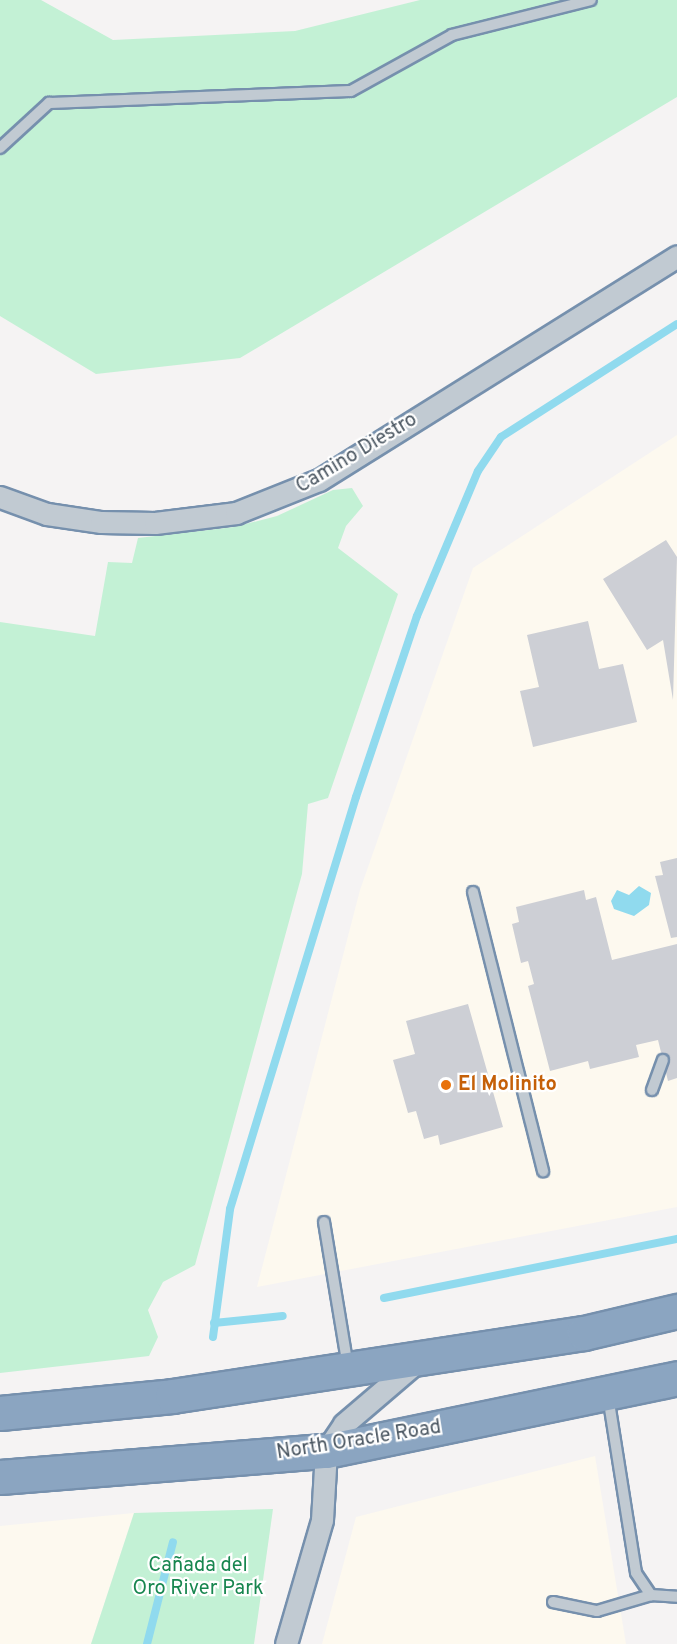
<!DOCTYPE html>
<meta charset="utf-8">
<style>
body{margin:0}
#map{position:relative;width:677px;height:1644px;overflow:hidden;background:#f5f3f3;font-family:Overpass,sans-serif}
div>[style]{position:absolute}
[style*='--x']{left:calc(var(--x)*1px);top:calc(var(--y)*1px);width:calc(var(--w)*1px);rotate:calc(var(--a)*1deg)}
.commercial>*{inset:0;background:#fdf9ef}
.green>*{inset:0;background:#c3f1d5}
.water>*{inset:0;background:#90daee}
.stream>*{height:8px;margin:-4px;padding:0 4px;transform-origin:4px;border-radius:4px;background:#90daee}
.building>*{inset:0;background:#cdcfd5}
.roads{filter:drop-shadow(2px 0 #7690ad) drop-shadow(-2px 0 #7690ad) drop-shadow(0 2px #7690ad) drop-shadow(0 -2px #7690ad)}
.lane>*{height:10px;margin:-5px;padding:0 5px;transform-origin:5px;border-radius:5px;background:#c1cad2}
.street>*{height:21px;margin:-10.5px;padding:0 10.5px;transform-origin:10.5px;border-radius:10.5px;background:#c1cad2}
.highway>*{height:33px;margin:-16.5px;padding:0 16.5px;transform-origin:16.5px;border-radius:16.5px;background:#8ba5c1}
.dots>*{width:16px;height:16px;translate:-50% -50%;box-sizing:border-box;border:3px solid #fff;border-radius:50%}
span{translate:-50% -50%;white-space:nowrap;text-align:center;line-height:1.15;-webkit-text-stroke:4.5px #fff;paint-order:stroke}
.street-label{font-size:20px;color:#4a5661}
.food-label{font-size:20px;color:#c56008;font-weight:700}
.left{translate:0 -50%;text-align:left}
.park-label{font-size:20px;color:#17864f}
</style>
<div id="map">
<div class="commercial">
<div style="clip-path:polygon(677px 435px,677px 1207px,257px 1287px,360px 890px,473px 568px)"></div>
<div style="clip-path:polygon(595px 1456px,626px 1644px,322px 1644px,356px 1517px)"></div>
<div style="clip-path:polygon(134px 1513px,91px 1644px,0 1644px,0 1526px)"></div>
</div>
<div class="green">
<div style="clip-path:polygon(0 0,41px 0,113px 40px,295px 31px,420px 0,677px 0,677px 97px,240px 358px,96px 374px,0 316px)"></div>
<div style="clip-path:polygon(352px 488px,363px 506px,346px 526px,338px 548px,398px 594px,328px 798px,308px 804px,302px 874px,195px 1265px,163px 1282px,148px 1310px,158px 1337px,149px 1356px,0 1373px,0 622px,95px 636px,108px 562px,132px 563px,138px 538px,234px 527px,277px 516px,333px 490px)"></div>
<div style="clip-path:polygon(273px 1509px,254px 1644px,91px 1644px,134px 1513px)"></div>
</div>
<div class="water">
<div style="clip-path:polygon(639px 886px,651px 893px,649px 905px,634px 916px,614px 909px,611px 901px,617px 890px,629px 895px)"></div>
</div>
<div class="stream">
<div style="--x:384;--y:1298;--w:299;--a:-11.4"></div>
<div style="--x:214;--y:1323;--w:69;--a:-5.8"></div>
<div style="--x:213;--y:1337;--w:129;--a:-82.4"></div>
<div style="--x:230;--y:1209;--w:431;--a:-73"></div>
<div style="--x:356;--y:797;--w:191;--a:-71.4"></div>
<div style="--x:417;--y:616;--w:157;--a:-67.2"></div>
<div style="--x:478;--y:471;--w:41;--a:-55.9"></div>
<div style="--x:501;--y:437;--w:209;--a:-32.7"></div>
<div style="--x:147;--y:1644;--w:105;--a:-75.7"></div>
</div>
<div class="building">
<div style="clip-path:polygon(666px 540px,677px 557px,673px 700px,663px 640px,647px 650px,603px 579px)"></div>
<div style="clip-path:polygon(588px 621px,599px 669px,623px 664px,637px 722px,533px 747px,520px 691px,539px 687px,527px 635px)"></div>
<div style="clip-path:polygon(677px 858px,677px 937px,671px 938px,655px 876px,663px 875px,660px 862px)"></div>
<div style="clip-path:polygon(584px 890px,586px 900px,596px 897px,612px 960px,677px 944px,677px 1078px,668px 1081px,658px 1040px,636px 1045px,639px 1057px,590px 1069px,588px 1061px,550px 1071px,528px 986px,534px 984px,528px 961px,521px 963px,512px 924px,519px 922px,516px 907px)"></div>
<div style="clip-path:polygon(468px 1004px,503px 1127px,440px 1145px,438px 1135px,424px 1139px,416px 1111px,408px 1113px,393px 1060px,415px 1054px,406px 1021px)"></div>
</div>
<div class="roads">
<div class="lane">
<div style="--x:0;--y:148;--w:67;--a:-42.6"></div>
<div style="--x:49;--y:103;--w:302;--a:-2.3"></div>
<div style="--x:351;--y:91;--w:115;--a:-29"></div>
<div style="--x:452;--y:35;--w:143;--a:-14.1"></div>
<div style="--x:473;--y:892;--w:288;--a:75.9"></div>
<div style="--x:652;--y:1090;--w:32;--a:-70"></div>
<div style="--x:324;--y:1222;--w:147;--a:80.6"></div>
<div style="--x:608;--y:1396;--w:179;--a:81"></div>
<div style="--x:636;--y:1573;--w:27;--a:56"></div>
<div style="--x:651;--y:1595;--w:26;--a:4"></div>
<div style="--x:553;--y:1602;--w:45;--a:11.6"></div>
<div style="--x:597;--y:1611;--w:56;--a:-16.5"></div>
</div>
<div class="street">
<div style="--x:0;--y:497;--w:50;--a:19.9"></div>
<div style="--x:47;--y:514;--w:55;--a:8.4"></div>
<div style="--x:101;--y:522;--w:54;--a:1.1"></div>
<div style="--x:155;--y:523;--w:82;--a:-7"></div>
<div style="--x:236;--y:513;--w:89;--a:-21.7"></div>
<div style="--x:319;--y:480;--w:422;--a:-32"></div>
<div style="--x:286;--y:1644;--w:129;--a:-73.8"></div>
<div style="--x:322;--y:1520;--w:69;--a:-86.7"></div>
<div style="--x:326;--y:1451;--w:32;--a:-56"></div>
<div style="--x:344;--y:1424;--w:99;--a:-40.5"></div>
</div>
<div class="highway">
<div style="--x:0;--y:1413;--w:173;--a:-5.6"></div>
<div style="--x:172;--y:1396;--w:417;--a:-8.7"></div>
<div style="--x:584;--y:1333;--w:96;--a:-13.3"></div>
<div style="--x:0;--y:1477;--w:327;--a:-4.6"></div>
<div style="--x:326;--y:1451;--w:359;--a:-11.7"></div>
</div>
</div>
<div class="dots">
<div style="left:446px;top:1085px;background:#e8710a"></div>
</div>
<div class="street-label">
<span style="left:357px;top:454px;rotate:-31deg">Camino Diestro</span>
<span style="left:359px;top:1441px;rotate:-9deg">North Oracle Road</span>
</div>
<div class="food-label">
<span class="left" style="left:458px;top:1085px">El Molinito</span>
</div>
<div class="park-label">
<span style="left:198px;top:1578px">Cañada del<br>Oro River Park</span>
</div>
</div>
